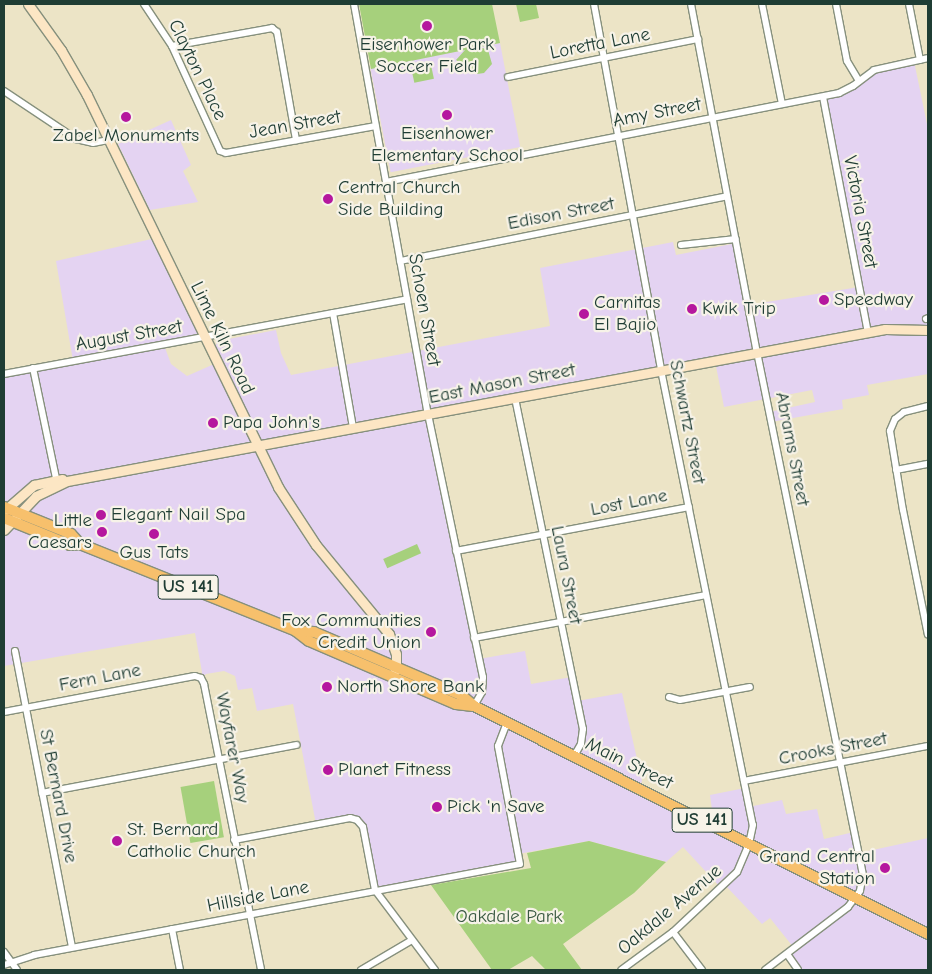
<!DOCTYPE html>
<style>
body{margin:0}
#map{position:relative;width:932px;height:974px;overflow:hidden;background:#ece4c6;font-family:"Comic Neue",sans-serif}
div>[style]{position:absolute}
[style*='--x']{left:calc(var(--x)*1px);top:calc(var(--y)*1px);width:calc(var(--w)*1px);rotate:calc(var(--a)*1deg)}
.built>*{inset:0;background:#e4d3f2;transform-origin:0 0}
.green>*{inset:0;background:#a6d07c;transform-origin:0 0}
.roads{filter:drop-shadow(1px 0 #86907d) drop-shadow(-1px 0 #86907d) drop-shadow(0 1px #86907d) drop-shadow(0 -1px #86907d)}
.minor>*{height:6px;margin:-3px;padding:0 3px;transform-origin:3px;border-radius:3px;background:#fff}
.secondary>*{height:9px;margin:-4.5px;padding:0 4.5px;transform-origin:4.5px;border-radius:4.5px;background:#fce6c4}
.primary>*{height:10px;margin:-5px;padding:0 5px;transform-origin:5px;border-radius:5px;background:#f7c06c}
.dots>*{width:14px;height:14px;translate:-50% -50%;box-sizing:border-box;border:2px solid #f7f3e8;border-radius:50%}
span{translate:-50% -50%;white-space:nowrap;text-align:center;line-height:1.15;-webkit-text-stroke:4.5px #f7f3e8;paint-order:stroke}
.shield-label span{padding:1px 4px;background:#f7f3e8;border:1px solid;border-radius:4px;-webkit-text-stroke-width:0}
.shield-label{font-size:18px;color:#1f3d34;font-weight:700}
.street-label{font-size:19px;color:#1f3d34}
.poi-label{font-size:19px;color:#1f3d34}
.left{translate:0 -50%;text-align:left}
.right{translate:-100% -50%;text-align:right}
.park-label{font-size:19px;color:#3a5a42}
.frame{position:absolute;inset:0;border:5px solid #1f3d34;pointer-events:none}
</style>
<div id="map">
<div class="built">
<div style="left:500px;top:43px;width:106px;height:132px;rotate:79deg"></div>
<div style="clip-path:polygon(920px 60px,915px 66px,928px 129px,928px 374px,867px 385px,869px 395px,842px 400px,843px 409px,771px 422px,769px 412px,815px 402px,812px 390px,724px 407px,715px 361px,429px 414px,479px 659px,525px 651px,531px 684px,572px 677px,577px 701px,622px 693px,642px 781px,639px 788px,714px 825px,710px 795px,745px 788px,749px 807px,782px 800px,786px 814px,817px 809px,824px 839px,854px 832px,859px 853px,928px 838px,928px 970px,798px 970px,787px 954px,794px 948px,770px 918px,762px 924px,724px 884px,721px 888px,683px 847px,666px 862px,589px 841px,518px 854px,520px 864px,375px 890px,363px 827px,355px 819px,316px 824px,293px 704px,257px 711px,252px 688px,238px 690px,235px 676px,224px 671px,206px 674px,201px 678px,202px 672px,195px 633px,4px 666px,4px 530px,19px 513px,4px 507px,4px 374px,73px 361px,56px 261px,156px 238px,203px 337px,164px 345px,171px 364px,187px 376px,221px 361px,215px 347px,218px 341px,276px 330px,281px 353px,291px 375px,550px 326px,540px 268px,673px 242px,676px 255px,737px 243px,749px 305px,859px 287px,823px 97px,839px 93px,867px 75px)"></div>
<div style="clip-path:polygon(171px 120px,191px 165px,183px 171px,198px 202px,150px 210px,118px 144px)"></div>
</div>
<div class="green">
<div style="clip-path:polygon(359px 4px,492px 4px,500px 43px,480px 47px,488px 50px,492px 64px,484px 73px,477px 74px,456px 60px,465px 50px,371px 69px)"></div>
<div style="clip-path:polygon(516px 4px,536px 4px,539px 18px,520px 22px)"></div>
<div style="left:431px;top:65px;width:14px;height:20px;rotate:78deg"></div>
<div style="left:417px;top:544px;width:10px;height:37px;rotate:66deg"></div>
<div style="left:214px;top:781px;width:57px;height:34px;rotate:80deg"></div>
<div style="clip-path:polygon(589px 841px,666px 862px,634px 893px,563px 944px,582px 970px,546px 970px,532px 956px,508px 970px,492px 970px,431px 885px,531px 868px,527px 853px)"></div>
</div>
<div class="roads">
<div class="minor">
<div style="--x:144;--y:4;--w:50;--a:56.3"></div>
<div style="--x:172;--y:46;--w:115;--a:65.4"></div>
<div style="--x:220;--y:151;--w:6;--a:18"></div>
<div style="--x:226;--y:153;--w:152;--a:-10.2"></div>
<div style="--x:354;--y:4;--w:417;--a:79.8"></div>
<div style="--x:428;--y:414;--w:269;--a:78.2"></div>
<div style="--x:483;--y:677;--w:15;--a:94"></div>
<div style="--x:482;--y:692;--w:16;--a:120"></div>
<div style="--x:594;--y:4;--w:372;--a:79.6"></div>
<div style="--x:661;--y:370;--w:464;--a:78.6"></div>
<div style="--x:753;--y:825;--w:19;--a:102"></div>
<div style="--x:749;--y:844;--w:30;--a:113"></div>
<div style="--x:737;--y:872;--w:88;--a:136.8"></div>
<div style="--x:673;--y:932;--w:64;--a:143.8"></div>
<div style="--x:691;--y:4;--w:354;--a:79.3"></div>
<div style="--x:757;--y:352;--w:534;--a:78.54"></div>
<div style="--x:863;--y:875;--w:16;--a:101"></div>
<div style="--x:860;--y:891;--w:20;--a:127"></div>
<div style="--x:848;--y:907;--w:104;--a:142.8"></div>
<div style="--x:762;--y:4;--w:102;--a:78.7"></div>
<div style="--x:836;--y:4;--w:58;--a:79.1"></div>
<div style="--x:847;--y:61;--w:23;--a:59"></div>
<div style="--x:909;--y:4;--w:57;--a:78.9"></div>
<div style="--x:172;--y:46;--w:102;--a:-10.2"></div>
<div style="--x:272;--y:28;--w:6;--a:39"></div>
<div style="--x:277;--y:32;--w:110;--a:80"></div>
<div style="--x:508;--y:77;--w:194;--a:-11.3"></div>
<div style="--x:4;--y:91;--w:87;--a:33.7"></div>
<div style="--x:76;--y:139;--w:17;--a:13"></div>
<div style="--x:93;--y:143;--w:15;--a:-11"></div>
<div style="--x:823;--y:97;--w:239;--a:79.2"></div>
<div style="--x:386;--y:182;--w:462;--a:-11.1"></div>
<div style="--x:839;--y:93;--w:16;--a:-27"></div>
<div style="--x:853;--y:86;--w:26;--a:-37"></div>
<div style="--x:874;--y:70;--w:55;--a:-12.5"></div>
<div style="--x:681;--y:245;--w:55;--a:-6.2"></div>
<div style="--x:400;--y:261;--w:333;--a:-11.2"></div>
<div style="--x:333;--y:313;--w:117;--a:80.1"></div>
<div style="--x:926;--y:319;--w:2;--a:-27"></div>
<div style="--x:33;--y:368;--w:117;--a:78.2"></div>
<div style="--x:4;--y:374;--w:410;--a:-10.5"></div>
<div style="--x:515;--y:398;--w:338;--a:78.4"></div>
<div style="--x:583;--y:729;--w:15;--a:98"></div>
<div style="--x:581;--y:744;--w:14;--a:120"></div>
<div style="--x:928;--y:406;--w:25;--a:166"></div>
<div style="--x:904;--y:412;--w:11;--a:142"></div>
<div style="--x:895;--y:419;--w:13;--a:113"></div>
<div style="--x:890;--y:431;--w:80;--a:80.7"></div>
<div style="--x:903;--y:510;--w:127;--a:78.7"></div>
<div style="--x:896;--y:470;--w:33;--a:-11"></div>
<div style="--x:456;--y:551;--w:237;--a:-10.7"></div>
<div style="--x:474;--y:638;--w:236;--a:-10.5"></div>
<div style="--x:15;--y:651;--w:301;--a:79.1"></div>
<div style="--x:669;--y:697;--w:11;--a:15"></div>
<div style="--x:680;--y:700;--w:71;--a:-10.5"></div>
<div style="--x:4;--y:712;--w:194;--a:-10.7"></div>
<div style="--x:195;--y:676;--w:6;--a:18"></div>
<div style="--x:201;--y:678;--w:7;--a:63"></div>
<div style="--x:204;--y:684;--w:292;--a:78.7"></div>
<div style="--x:744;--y:781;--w:187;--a:-10.8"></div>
<div style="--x:42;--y:793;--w:259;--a:-10.7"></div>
<div style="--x:234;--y:840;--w:118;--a:-10.7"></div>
<div style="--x:350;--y:818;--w:7;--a:16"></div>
<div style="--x:357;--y:820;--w:9;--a:49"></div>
<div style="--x:363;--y:827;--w:64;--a:79.2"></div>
<div style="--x:375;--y:890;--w:100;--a:53.1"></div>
<div style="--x:172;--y:929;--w:42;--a:79"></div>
<div style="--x:673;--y:932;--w:48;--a:52.7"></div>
<div style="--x:4;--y:952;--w:22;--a:54"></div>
<div style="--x:787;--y:954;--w:19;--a:55"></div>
<div style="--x:4;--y:965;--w:32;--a:-18"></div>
<div style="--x:34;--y:955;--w:494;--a:-10.6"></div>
<div style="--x:520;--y:864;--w:120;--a:-100.6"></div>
<div style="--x:498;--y:746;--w:25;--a:-69"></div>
<div style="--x:361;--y:970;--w:59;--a:-30.5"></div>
</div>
<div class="secondary">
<div style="--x:28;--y:4;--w:57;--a:54.3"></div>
<div style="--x:61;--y:50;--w:52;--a:60"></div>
<div style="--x:87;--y:95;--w:436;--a:64"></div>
<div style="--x:278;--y:487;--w:69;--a:56.8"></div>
<div style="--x:316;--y:545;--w:115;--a:50.6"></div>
<div style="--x:389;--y:634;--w:21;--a:71"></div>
<div style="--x:396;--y:654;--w:12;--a:90"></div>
<div style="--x:396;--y:666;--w:7;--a:106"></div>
<div style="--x:4;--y:511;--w:40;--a:-41"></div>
<div style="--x:34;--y:485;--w:29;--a:-12"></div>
<div style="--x:4;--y:530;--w:47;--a:-46.7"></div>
<div style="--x:36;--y:496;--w:34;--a:-26"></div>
<div style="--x:67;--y:481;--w:832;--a:-10.53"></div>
<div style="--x:885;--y:329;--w:43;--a:1.3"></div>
</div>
<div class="primary">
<div style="--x:4;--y:507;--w:72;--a:21.9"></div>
<div style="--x:71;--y:534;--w:13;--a:48"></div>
<div style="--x:80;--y:544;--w:233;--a:21.9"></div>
<div style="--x:296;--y:631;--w:16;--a:38"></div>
<div style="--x:309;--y:641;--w:160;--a:23.2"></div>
<div style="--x:456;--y:704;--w:17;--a:7"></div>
<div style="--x:4;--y:518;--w:71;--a:22.2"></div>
<div style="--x:70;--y:545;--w:10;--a:-6"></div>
<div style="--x:296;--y:631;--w:18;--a:3"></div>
<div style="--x:314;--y:632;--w:160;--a:23.2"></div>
<div style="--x:461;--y:695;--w:17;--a:40"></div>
<div style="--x:474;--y:706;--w:508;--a:26.67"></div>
</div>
</div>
<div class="dots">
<div style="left:427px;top:26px;background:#b5179e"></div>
<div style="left:447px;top:115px;background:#b5179e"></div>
<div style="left:126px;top:117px;background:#b5179e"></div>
<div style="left:328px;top:199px;background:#b5179e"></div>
<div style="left:824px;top:300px;background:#b5179e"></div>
<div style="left:692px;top:309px;background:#b5179e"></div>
<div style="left:584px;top:314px;background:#b5179e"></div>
<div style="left:213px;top:423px;background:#b5179e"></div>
<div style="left:101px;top:515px;background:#b5179e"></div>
<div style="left:102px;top:532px;background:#b5179e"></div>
<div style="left:154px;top:534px;background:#b5179e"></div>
<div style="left:431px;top:632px;background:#b5179e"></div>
<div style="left:327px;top:687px;background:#b5179e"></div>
<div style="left:328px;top:770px;background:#b5179e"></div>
<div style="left:437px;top:807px;background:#b5179e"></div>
<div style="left:117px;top:841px;background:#b5179e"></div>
<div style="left:885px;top:868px;background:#b5179e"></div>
</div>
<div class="shield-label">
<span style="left:188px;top:587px">US 141</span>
<span style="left:702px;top:820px">US 141</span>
</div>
<div class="street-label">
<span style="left:600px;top:44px;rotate:-11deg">Loretta Lane</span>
<span style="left:197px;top:70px;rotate:64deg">Clayton Place</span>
<span style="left:657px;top:113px;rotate:-11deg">Amy Street</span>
<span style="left:295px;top:125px;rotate:-10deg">Jean Street</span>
<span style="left:860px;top:212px;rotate:79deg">Victoria Street</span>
<span style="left:561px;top:214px;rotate:-11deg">Edison Street</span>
<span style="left:424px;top:310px;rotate:80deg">Schoen Street</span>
<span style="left:129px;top:336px;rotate:-10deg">August Street</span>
<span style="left:222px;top:338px;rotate:64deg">Lime Kiln Road</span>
<span style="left:502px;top:384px;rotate:-11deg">East Mason Street</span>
<span style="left:687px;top:422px;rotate:79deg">Schwartz Street</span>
<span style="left:792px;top:449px;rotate:79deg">Abrams Street</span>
<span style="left:629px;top:503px;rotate:-11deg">Lost Lane</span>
<span style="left:566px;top:575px;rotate:79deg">Laura Street</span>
<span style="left:100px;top:678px;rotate:-11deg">Fern Lane</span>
<span style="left:232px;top:748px;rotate:79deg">Wayfarer Way</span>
<span style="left:833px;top:749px;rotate:-11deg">Crooks Street</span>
<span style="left:629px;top:764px;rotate:26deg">Main Street</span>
<span style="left:58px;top:796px;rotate:79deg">St Bernard Drive</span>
<span style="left:258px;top:897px;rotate:-11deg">Hillside Lane</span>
<span style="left:670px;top:910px;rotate:-40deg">Oakdale Avenue</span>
</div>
<div class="poi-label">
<span style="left:427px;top:56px">Eisenhower Park<br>Soccer Field</span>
<span style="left:447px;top:145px">Eisenhower<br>Elementary School</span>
<span style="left:126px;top:136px">Zabel Monuments</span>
<span class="left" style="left:338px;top:199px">Central Church<br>Side Building</span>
<span class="left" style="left:834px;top:300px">Speedway</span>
<span class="left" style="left:594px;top:314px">Carnitas<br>El Bajio</span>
<span class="left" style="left:702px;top:309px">Kwik Trip</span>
<span class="left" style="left:223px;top:423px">Papa John's</span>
<span class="left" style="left:111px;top:515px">Elegant Nail Spa</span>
<span class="right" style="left:92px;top:532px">Little<br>Caesars</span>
<span style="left:154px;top:553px">Gus Tats</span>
<span class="right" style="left:421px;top:632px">Fox Communities<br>Credit Union</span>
<span class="left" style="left:337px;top:687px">North Shore Bank</span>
<span class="left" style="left:338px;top:770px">Planet Fitness</span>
<span class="left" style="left:447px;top:807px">Pick 'n Save</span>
<span class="left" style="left:127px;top:841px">St. Bernard<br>Catholic Church</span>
<span class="right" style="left:875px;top:868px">Grand Central<br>Station</span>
</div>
<div class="park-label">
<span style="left:509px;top:917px">Oakdale Park</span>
</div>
<div class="frame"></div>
</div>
